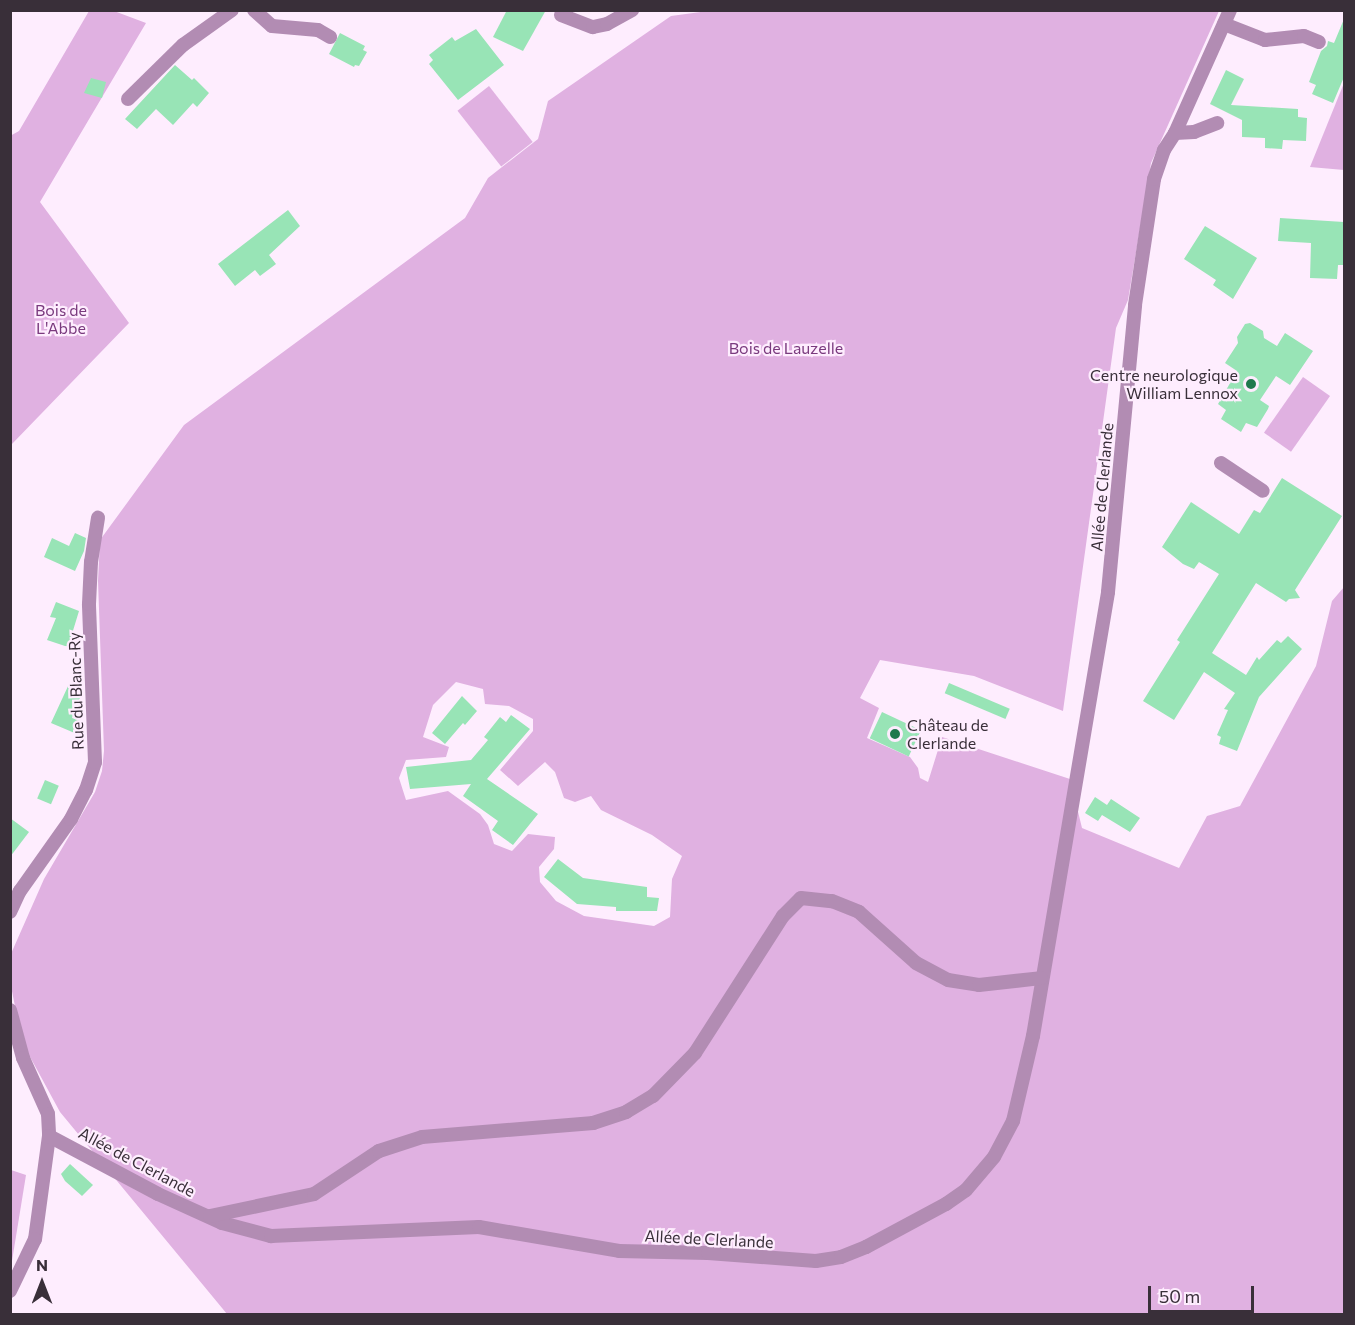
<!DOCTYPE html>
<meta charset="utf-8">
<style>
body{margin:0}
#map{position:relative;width:1355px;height:1325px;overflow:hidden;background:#feedfe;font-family:Commissioner,sans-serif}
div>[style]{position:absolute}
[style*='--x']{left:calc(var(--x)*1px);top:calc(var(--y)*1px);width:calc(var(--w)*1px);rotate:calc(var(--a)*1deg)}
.green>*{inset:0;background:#e0b1e1;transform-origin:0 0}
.building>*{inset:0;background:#98e4b6;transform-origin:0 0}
.minor>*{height:14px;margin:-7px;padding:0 7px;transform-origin:7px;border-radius:7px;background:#b28cb3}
.dots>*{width:16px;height:16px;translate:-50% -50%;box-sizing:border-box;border:3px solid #feedfe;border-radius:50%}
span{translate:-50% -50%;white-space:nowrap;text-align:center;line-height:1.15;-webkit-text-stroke:4.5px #feedfe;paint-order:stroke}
.park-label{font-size:16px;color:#7a3a7e}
.poi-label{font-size:16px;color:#392f39}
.right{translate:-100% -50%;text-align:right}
.left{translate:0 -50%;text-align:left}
.street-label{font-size:16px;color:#392f39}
.frame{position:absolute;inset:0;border:12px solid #392f39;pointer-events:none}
.north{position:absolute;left:12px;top:1253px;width:60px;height:60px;-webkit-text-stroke:4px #feedfe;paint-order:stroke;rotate:0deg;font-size:16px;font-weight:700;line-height:24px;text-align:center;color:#392f39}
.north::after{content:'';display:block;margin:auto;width:21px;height:27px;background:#392f39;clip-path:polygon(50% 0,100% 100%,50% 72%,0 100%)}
.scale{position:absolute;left:1148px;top:1286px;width:106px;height:27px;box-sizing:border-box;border:3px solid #392f39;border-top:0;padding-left:8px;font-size:18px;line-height:21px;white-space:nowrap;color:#392f39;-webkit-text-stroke:4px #feedfe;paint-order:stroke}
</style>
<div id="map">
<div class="green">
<div style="clip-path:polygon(89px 11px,114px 11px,146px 23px,40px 202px,129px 323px,11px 445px,10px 136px,19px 131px)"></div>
<div style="clip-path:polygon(evenodd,708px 11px,1219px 11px,1151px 163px,1128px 300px,1116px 328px,1063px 711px,974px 676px,880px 660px,860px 698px,879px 708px,867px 738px,910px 757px,918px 768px,920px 778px,928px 782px,942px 737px,1070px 779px,1082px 828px,1179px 868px,1207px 816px,1240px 806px,1316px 666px,1332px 601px,1344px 587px,1344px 1314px,227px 1314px,60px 1112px,22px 1042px,11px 986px,10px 956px,44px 879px,95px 792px,102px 771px,104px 751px,98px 581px,100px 540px,184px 425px,465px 218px,488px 178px,538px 139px,548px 101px,671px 16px,708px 11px,456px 682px,483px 689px,485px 704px,509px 706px,533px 719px,533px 731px,500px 770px,518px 786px,545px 762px,555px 772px,564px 798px,575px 802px,591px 796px,601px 810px,652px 835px,682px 856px,672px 879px,670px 917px,654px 926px,584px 916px,556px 901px,540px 882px,539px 867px,554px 849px,555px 837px,528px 834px,512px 851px,494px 844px,488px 825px,480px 814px,448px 791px,406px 800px,399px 778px,406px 760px,446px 757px,449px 747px,423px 737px,433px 705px,456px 682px)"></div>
<div style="clip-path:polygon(1344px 83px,1344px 170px,1310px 167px)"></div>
<div style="left:489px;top:86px;width:71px;height:40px;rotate:52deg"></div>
<div style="left:1303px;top:377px;width:33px;height:68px;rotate:35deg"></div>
<div style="clip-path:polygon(11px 1170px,26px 1175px,11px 1267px,10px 1170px)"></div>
</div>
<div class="building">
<div style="clip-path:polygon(507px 10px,546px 10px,523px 51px,493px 37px)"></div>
<div style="clip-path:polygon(1344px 19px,1344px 77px,1333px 103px,1312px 94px,1316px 85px,1309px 82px,1321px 51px,1327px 46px,1328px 41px,1334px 43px)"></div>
<div style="clip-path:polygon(476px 29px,504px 65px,458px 100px,429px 64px,433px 60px,429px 55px,452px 37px,455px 41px)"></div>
<div style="clip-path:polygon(340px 33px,365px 46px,363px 50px,367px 52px,359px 66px,355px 65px,354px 67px,329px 54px)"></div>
<div style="clip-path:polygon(175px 65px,192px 80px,194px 78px,209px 93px,197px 107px,193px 103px,173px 125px,156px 109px,137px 129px,125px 119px)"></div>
<div style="clip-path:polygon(1226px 70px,1244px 79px,1231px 105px,1298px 109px,1298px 117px,1307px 118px,1306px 141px,1283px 140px,1282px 149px,1265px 148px,1265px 138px,1242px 137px,1242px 120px,1210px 104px)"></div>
<div style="clip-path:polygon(91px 78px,106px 82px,102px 98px,84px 93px)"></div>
<div style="clip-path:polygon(288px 210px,300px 226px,269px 255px,276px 264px,260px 276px,255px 270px,235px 286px,218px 264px)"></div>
<div style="clip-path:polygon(1280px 218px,1344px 222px,1344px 265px,1338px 265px,1337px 279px,1310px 278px,1311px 243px,1278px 241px)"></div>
<div style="clip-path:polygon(1205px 226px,1257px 258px,1233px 299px,1213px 285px,1216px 280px,1184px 259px)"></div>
<div style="clip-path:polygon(1250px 323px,1263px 331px,1264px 338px,1277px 346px,1285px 333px,1313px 351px,1290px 385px,1276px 376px,1260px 400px,1269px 406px,1268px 409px,1257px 427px,1246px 423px,1241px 432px,1221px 419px,1226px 410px,1218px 404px,1237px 371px,1225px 363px,1238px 343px,1237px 337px,1245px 324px)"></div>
<div style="clip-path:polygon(1282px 478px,1342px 516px,1295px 590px,1300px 598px,1289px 599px,1286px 602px,1256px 583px,1212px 653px,1246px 675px,1257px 657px,1259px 660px,1277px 640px,1281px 643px,1288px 636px,1302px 649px,1259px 697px,1237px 751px,1219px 744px,1221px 737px,1217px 735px,1228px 710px,1224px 709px,1235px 693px,1204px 672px,1174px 720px,1143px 701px,1180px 642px,1177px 640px,1219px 574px,1199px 562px,1194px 569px,1183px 564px,1162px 547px,1191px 502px,1239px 534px,1254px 510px,1260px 513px)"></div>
<div style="clip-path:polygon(75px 533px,86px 538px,84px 551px,75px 571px,44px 557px,52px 538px,69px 546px)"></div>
<div style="clip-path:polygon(56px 602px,79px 611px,68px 647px,47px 640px,56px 618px,50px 617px)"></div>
<div style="left:949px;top:683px;width:66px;height:11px;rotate:23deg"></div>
<div style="clip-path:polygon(69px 684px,83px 690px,72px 718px,81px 721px,77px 734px,51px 723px)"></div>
<div style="clip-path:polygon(462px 696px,477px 711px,465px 725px,463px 723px,445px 744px,432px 733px)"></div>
<div style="left:882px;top:712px;width:43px;height:29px;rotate:25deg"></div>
<div style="clip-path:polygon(511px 715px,530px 729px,487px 779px,538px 814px,513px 845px,492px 830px,498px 821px,463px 796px,471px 784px,410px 789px,406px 767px,471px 760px,488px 740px,484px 737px,500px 717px,506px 722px)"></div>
<div style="left:45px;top:780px;width:15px;height:20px;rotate:23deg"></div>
<div style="clip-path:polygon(1095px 797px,1107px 805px,1111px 799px,1140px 818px,1130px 832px,1102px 815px,1098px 821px,1085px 813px)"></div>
<div style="clip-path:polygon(10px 818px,29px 832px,10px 857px)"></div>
<div style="clip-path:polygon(558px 859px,583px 878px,647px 887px,647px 897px,659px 898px,657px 911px,616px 911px,616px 907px,577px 904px,544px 877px)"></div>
<div style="clip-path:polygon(70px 1164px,93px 1185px,82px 1196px,65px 1181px,61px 1174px)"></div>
</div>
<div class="minor">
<div style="--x:254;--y:10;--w:24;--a:42"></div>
<div style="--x:272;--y:26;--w:46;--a:5"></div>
<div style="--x:318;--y:30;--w:14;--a:30"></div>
<div style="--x:561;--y:15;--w:34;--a:21"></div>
<div style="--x:593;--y:27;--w:14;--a:-12"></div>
<div style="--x:607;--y:24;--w:29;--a:-29"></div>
<div style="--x:1224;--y:24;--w:44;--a:21.3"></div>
<div style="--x:1265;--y:40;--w:39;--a:-6"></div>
<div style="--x:1304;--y:36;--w:16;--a:22"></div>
<div style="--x:128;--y:99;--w:77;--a:-44.5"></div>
<div style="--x:183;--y:45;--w:60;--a:-35.5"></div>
<div style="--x:1175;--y:133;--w:19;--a:-3"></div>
<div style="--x:1194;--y:132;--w:25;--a:-21"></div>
<div style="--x:1221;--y:463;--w:50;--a:33.7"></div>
<div style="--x:10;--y:912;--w:23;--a:-65"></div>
<div style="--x:20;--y:891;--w:88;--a:-54.7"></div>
<div style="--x:71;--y:819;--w:33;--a:-63"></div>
<div style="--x:86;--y:790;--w:29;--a:-72"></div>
<div style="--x:95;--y:762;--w:158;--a:-92.2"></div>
<div style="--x:89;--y:604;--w:42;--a:-87.3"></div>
<div style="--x:91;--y:562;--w:45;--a:-81"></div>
<div style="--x:10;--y:1010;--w:50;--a:74.8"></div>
<div style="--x:23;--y:1058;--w:61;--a:65.9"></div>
<div style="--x:48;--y:1114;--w:22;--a:87"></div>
<div style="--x:49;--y:1136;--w:104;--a:97.7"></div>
<div style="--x:35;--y:1239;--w:58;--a:115.7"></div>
<div style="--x:49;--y:1136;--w:123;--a:28"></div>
<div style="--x:158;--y:1194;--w:70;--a:24.4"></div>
<div style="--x:222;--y:1223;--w:51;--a:14.9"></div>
<div style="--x:271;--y:1236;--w:208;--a:-2.5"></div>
<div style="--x:479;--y:1227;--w:142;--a:9.7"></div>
<div style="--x:619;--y:1251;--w:89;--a:1.3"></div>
<div style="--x:708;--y:1253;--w:108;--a:4.2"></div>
<div style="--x:816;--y:1261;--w:25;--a:-9"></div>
<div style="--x:841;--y:1257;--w:27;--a:-22"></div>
<div style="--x:866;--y:1247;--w:91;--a:-28.3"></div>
<div style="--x:946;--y:1204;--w:24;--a:-35"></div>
<div style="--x:966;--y:1190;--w:43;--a:-49.7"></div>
<div style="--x:994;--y:1157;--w:41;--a:-62.2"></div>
<div style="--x:1013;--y:1121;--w:87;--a:-76.8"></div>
<div style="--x:1033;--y:1036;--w:450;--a:-80.4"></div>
<div style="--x:1108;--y:592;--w:288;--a:-84.6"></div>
<div style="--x:1135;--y:305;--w:127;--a:-81.4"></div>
<div style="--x:1154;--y:179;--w:31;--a:-71"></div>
<div style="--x:1164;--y:150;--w:20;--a:-57"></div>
<div style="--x:1175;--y:133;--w:135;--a:-65.9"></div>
<div style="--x:210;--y:1216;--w:106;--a:-11.9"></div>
<div style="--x:314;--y:1194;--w:78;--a:-33.5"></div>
<div style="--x:379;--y:1151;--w:45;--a:-18"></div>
<div style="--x:422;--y:1137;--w:172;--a:-4.7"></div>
<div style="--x:593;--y:1123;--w:35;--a:-18"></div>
<div style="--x:626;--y:1112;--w:31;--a:-31"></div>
<div style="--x:653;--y:1096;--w:60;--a:-45.7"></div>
<div style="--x:695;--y:1053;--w:163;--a:-57.3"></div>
<div style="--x:783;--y:916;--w:25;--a:-45"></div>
<div style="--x:801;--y:898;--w:31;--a:6"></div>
<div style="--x:832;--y:901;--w:29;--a:22"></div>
<div style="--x:859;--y:912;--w:76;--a:41.8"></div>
<div style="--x:916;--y:963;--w:36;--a:28"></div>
<div style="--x:948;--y:980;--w:31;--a:9"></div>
<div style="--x:979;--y:985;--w:62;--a:-6.4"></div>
</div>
<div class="dots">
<div style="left:1251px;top:384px;background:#1f794d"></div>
<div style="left:895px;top:734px;background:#1f794d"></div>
</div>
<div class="park-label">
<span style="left:61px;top:319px">Bois de<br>L'Abbe</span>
<span style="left:786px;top:348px">Bois de Lauzelle</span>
</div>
<div class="poi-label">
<span class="right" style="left:1238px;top:384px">Centre neurologique<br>William Lennox</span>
<span class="left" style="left:907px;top:734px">Château de<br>Clerlande</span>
</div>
<div class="street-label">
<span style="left:1102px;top:487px;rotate:-85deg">Allée de Clerlande</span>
<span style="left:76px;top:691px;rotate:-92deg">Rue du Blanc-Ry</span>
<span style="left:137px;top:1162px;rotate:28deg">Allée de Clerlande</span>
<span style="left:709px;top:1239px;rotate:3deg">Allée de Clerlande</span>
</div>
<div class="frame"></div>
<div class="north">N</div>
<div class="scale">50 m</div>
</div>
